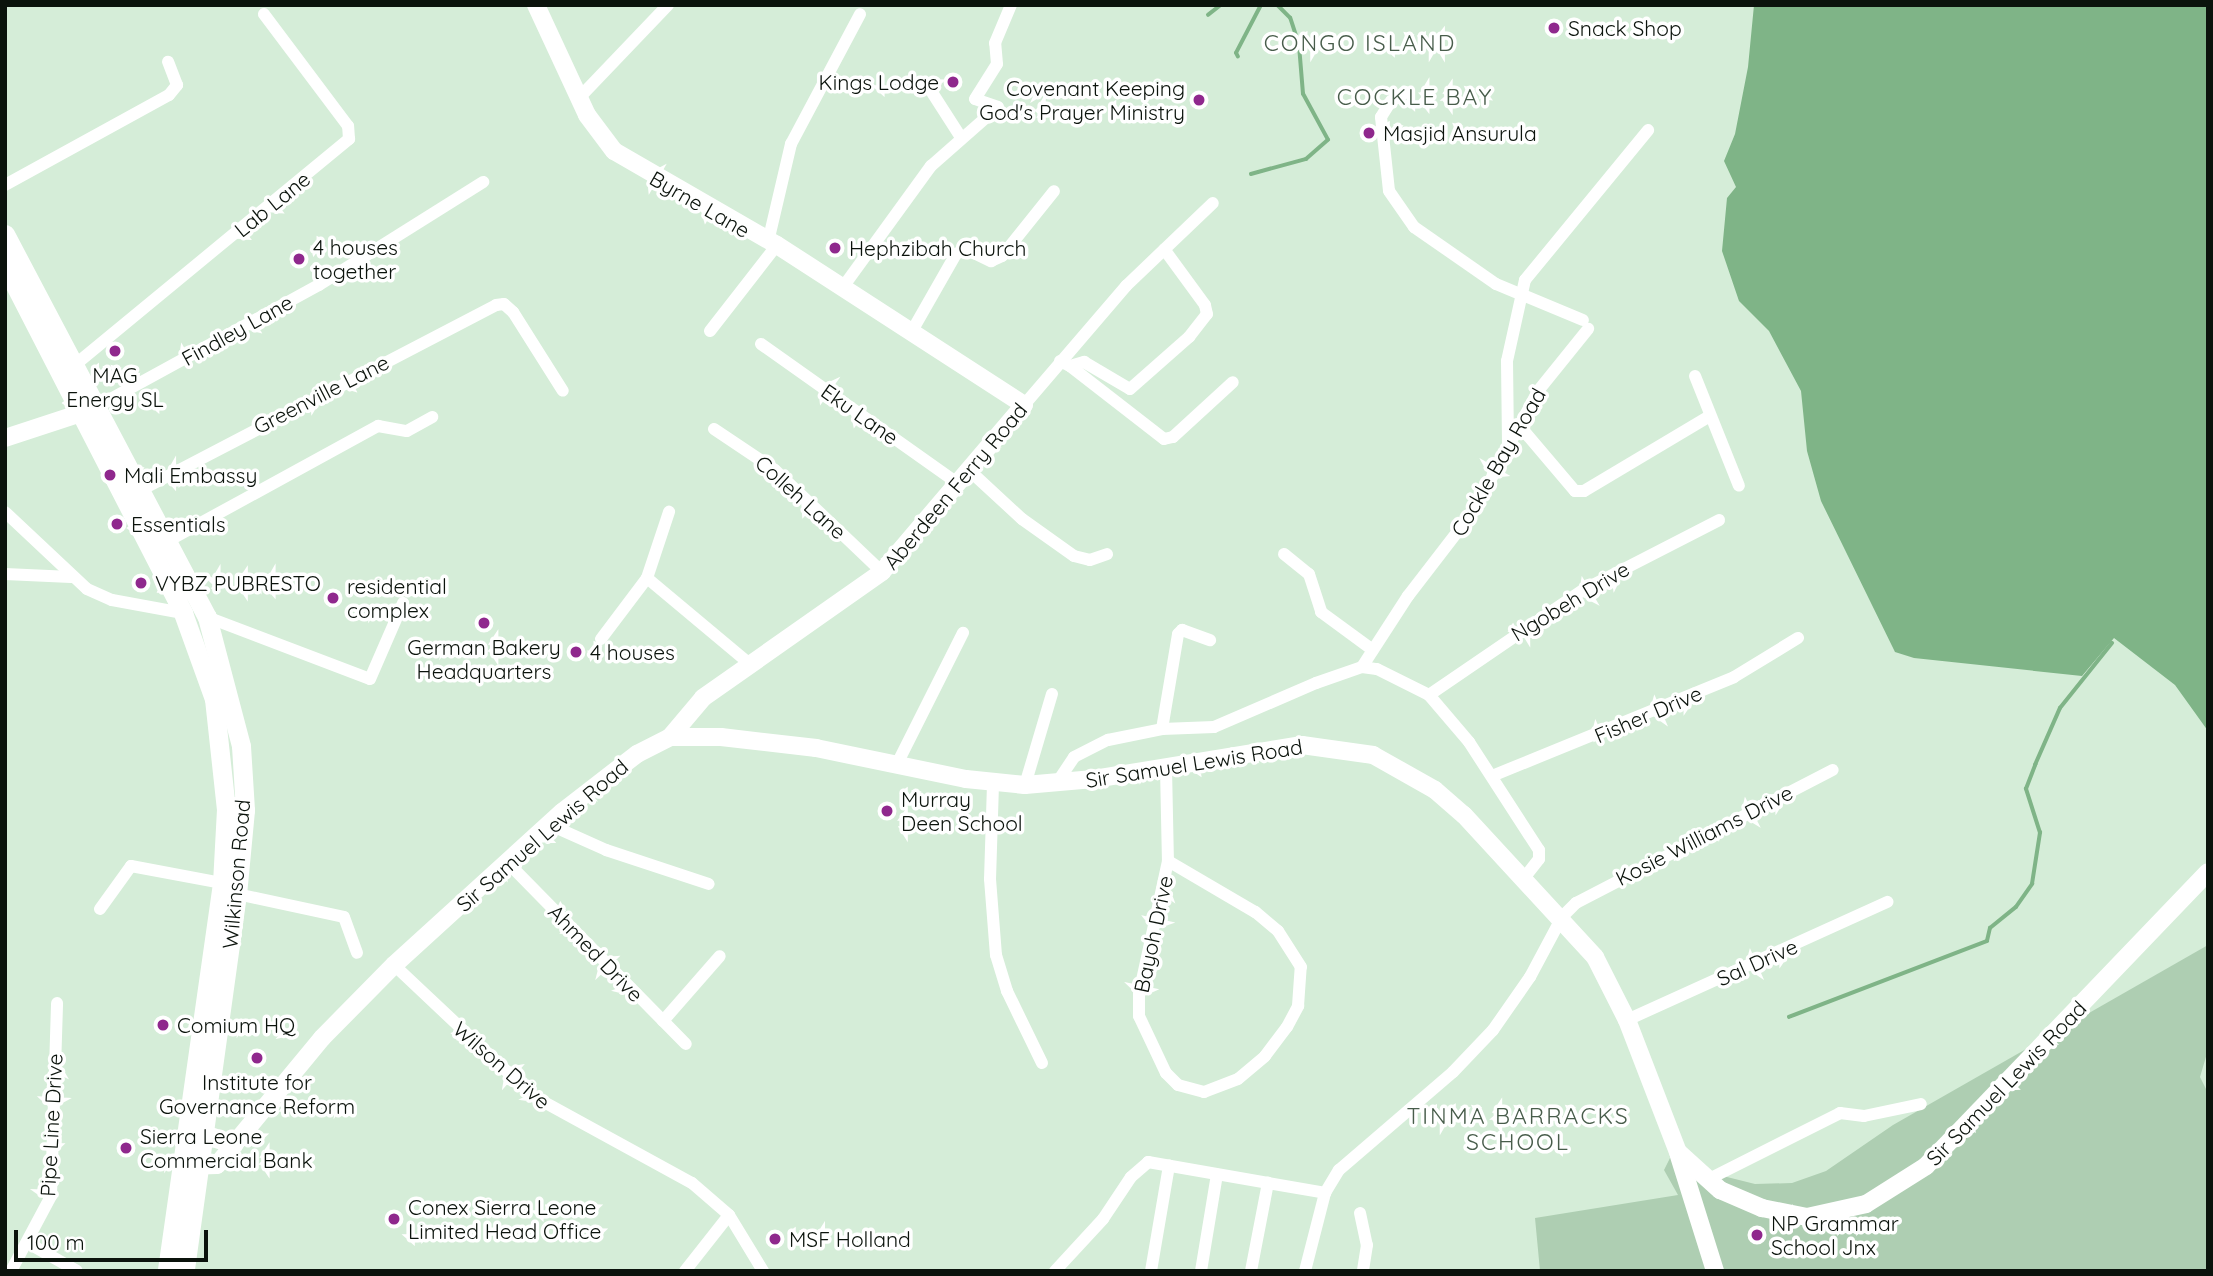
<!DOCTYPE html>
<style>
body{margin:0}
#map{position:relative;width:2213px;height:1276px;overflow:hidden;background:#d5edd8;font-family:Quicksand,sans-serif}
div>[style]{position:absolute}
[style*='--x']{left:calc(var(--x)*1px);top:calc(var(--y)*1px);width:calc(var(--w)*1px);rotate:calc(var(--a)*1deg)}
.green>*{inset:0;background:#aeceb2}
.water>*{inset:0;background:#7fb487}
.stream>*{height:3.5px;margin:-1.75px;padding:0 1.75px;transform-origin:1.75px;border-radius:1.75px;background:#7fb487}
.street>*{height:12px;margin:-6px;padding:0 6px;transform-origin:6px;border-radius:6px;background:#fff}
.secondary>*{height:18px;margin:-9px;padding:0 9px;transform-origin:9px;border-radius:9px;background:#fff}
.primary>*{height:19px;margin:-9.5px;padding:0 9.5px;transform-origin:9.5px;border-radius:9.5px;background:#fff}
.dots>*{width:19px;height:19px;translate:-50% -50%;box-sizing:border-box;border:4px solid #fff;border-radius:50%}
span{translate:-50% -50%;white-space:nowrap;text-align:center;line-height:1.15;-webkit-text-stroke:7px #fff;paint-order:stroke}
.poi-label{font-size:21px;color:#0b130c}
.left{translate:0 -50%;text-align:left}
.right{translate:-100% -50%;text-align:right}
.street-label{font-size:21px;color:#0b130c}
.neighbourhood-label{font-size:23px;color:#485d4b;letter-spacing:2px}
.frame{position:absolute;inset:0;border:7px solid #0b130c;pointer-events:none}
.scale{position:absolute;left:14px;top:1230px;width:194px;height:32px;box-sizing:border-box;border:4px solid #0b130c;border-top:0;padding-left:9px;font-size:21px;line-height:24px;white-space:nowrap;color:#0b130c;-webkit-text-stroke:5px #fff;paint-order:stroke}
</style>
<div id="map">
<div class="green">
<div style="clip-path:polygon(2208px 945px,2208px 1050px,2200px 1077px,2208px 1093px,2208px 1271px,1540px 1271px,1535px 1218px,1678px 1195px,1664px 1170px,1670px 1158px,1678px 1155px,1719px 1175px,1755px 1184px,1792px 1183px,1826px 1171px,1893px 1125px)"></div>
</div>
<div class="water">
<div style="clip-path:polygon(1754px 5px,2208px 5px,2208px 731px,2175px 685px,2114px 638px,2082px 676px,1914px 658px,1895px 652px,1821px 501px,1807px 451px,1801px 391px,1769px 331px,1739px 301px,1722px 251px,1727px 198px,1736px 187px,1724px 161px,1735px 134px,1748px 67px)"></div>
</div>
<div class="stream">
<div style="--x:1208;--y:15;--w:16;--a:-38"></div>
<div style="--x:1238;--y:57;--w:4;--a:-117"></div>
<div style="--x:1236;--y:53;--w:54;--a:-62.5"></div>
<div style="--x:1251;--y:174;--w:57;--a:-15.3"></div>
<div style="--x:1306;--y:159;--w:29;--a:-41"></div>
<div style="--x:1328;--y:140;--w:52;--a:-118.5"></div>
<div style="--x:1303;--y:94;--w:49;--a:-94.7"></div>
<div style="--x:1299;--y:45;--w:28;--a:-108"></div>
<div style="--x:1290;--y:18;--w:18;--a:-135"></div>
<div style="--x:1789;--y:1017;--w:212;--a:-21"></div>
<div style="--x:1987;--y:941;--w:13;--a:-77"></div>
<div style="--x:1990;--y:928;--w:33;--a:-39"></div>
<div style="--x:2016;--y:907;--w:28;--a:-55"></div>
<div style="--x:2032;--y:884;--w:52;--a:-81.1"></div>
<div style="--x:2040;--y:833;--w:46;--a:-107.7"></div>
<div style="--x:2026;--y:789;--w:26;--a:-69"></div>
<div style="--x:2035;--y:765;--w:62;--a:-66.3"></div>
<div style="--x:2060;--y:708;--w:83;--a:-51.3"></div>
</div>
<div class="street">
<div style="--x:926;--y:83;--w:63;--a:57.3"></div>
<div style="--x:1406;--y:92;--w:17;--a:149"></div>
<div style="--x:1391;--y:101;--w:19;--a:122"></div>
<div style="--x:1381;--y:117;--w:74;--a:83.8"></div>
<div style="--x:1389;--y:191;--w:44;--a:55.2"></div>
<div style="--x:1414;--y:227;--w:100;--a:34.8"></div>
<div style="--x:1496;--y:284;--w:94;--a:22.5"></div>
<div style="--x:579;--y:98;--w:129;--a:-46.3"></div>
<div style="--x:5;--y:185;--w:187;--a:-28.8"></div>
<div style="--x:169;--y:95;--w:13;--a:-51"></div>
<div style="--x:177;--y:85;--w:25;--a:-111"></div>
<div style="--x:768;--y:242;--w:101;--a:-76.8"></div>
<div style="--x:791;--y:144;--w:147;--a:-62"></div>
<div style="--x:843;--y:287;--w:150;--a:-54"></div>
<div style="--x:931;--y:166;--w:89;--a:-41.4"></div>
<div style="--x:998;--y:107;--w:24;--a:-161"></div>
<div style="--x:975;--y:99;--w:41;--a:-57.8"></div>
<div style="--x:997;--y:64;--w:21;--a:-95"></div>
<div style="--x:995;--y:43;--w:41;--a:-67.2"></div>
<div style="--x:710;--y:331;--w:109;--a:-52.1"></div>
<div style="--x:912;--y:331;--w:89;--a:-60.3"></div>
<div style="--x:956;--y:254;--w:11;--a:-27"></div>
<div style="--x:966;--y:249;--w:28;--a:26"></div>
<div style="--x:991;--y:261;--w:12;--a:-24"></div>
<div style="--x:1002;--y:256;--w:83;--a:-51.3"></div>
<div style="--x:761;--y:344;--w:242;--a:35.3"></div>
<div style="--x:1060;--y:361;--w:11;--a:27"></div>
<div style="--x:1070;--y:366;--w:15;--a:-16"></div>
<div style="--x:1084;--y:362;--w:53;--a:30.4"></div>
<div style="--x:1130;--y:389;--w:79;--a:-41.4"></div>
<div style="--x:1189;--y:337;--w:29;--a:-52"></div>
<div style="--x:1207;--y:314;--w:9;--a:-103"></div>
<div style="--x:1205;--y:305;--w:69;--a:-126.2"></div>
<div style="--x:76;--y:364;--w:354;--a:-39.5"></div>
<div style="--x:349;--y:139;--w:13;--a:-94"></div>
<div style="--x:348;--y:126;--w:140;--a:-126.9"></div>
<div style="--x:1070;--y:366;--w:119;--a:37.8"></div>
<div style="--x:1164;--y:439;--w:9;--a:-13"></div>
<div style="--x:1173;--y:437;--w:81;--a:-42.5"></div>
<div style="--x:1695;--y:376;--w:118;--a:68.2"></div>
<div style="--x:1024;--y:405;--w:157;--a:-49.4"></div>
<div style="--x:1126;--y:286;--w:120;--a:-43.7"></div>
<div style="--x:96;--y:407;--w:254;--a:-28.7"></div>
<div style="--x:319;--y:285;--w:194;--a:-32.1"></div>
<div style="--x:1518;--y:424;--w:88;--a:49.6"></div>
<div style="--x:1575;--y:491;--w:9;--a:0"></div>
<div style="--x:1584;--y:491;--w:144;--a:-30.8"></div>
<div style="--x:714;--y:429;--w:73;--a:33.9"></div>
<div style="--x:775;--y:470;--w:148;--a:43.6"></div>
<div style="--x:1508;--y:443;--w:82;--a:-90.7"></div>
<div style="--x:1507;--y:361;--w:83;--a:-77.5"></div>
<div style="--x:1525;--y:280;--w:194;--a:-50.6"></div>
<div style="--x:970;--y:471;--w:71;--a:42.7"></div>
<div style="--x:1022;--y:519;--w:64;--a:35.4"></div>
<div style="--x:1074;--y:556;--w:16;--a:14"></div>
<div style="--x:1090;--y:560;--w:18;--a:-19"></div>
<div style="--x:141;--y:490;--w:400;--a:-27.5"></div>
<div style="--x:496;--y:305;--w:8;--a:-7"></div>
<div style="--x:504;--y:304;--w:12;--a:42"></div>
<div style="--x:513;--y:312;--w:93;--a:57.7"></div>
<div style="--x:5;--y:512;--w:112;--a:43.2"></div>
<div style="--x:87;--y:589;--w:27;--a:24"></div>
<div style="--x:112;--y:600;--w:72;--a:10.4"></div>
<div style="--x:166;--y:542;--w:242;--a:-28.7"></div>
<div style="--x:378;--y:426;--w:29;--a:10"></div>
<div style="--x:407;--y:431;--w:29;--a:-29"></div>
<div style="--x:1284;--y:554;--w:32;--a:39"></div>
<div style="--x:1309;--y:574;--w:40;--a:72"></div>
<div style="--x:1321;--y:612;--w:64;--a:36.2"></div>
<div style="--x:5;--y:574;--w:66;--a:2.6"></div>
<div style="--x:647;--y:578;--w:136;--a:39.9"></div>
<div style="--x:207;--y:617;--w:174;--a:20.8"></div>
<div style="--x:370;--y:679;--w:83;--a:-66.5"></div>
<div style="--x:601;--y:639;--w:76;--a:-53"></div>
<div style="--x:647;--y:578;--w:70;--a:-71.6"></div>
<div style="--x:1362;--y:667;--w:85;--a:-57.1"></div>
<div style="--x:1408;--y:596;--w:110;--a:-52.4"></div>
<div style="--x:1475;--y:509;--w:134;--a:-61.9"></div>
<div style="--x:1538;--y:391;--w:80;--a:-51.1"></div>
<div style="--x:1429;--y:695;--w:186;--a:-34.3"></div>
<div style="--x:1583;--y:590;--w:153;--a:-27.2"></div>
<div style="--x:1162;--y:729;--w:96;--a:-80.4"></div>
<div style="--x:1178;--y:634;--w:6;--a:-45"></div>
<div style="--x:1182;--y:630;--w:30;--a:20"></div>
<div style="--x:897;--y:764;--w:147;--a:-63.3"></div>
<div style="--x:1166;--y:768;--w:93;--a:88.8"></div>
<div style="--x:1168;--y:861;--w:136;--a:102.3"></div>
<div style="--x:1139;--y:994;--w:22;--a:90"></div>
<div style="--x:1139;--y:1016;--w:63;--a:64.7"></div>
<div style="--x:1166;--y:1073;--w:17;--a:45"></div>
<div style="--x:1178;--y:1085;--w:27;--a:15"></div>
<div style="--x:1204;--y:1092;--w:36;--a:-21"></div>
<div style="--x:1238;--y:1079;--w:35;--a:-40"></div>
<div style="--x:1265;--y:1056;--w:36;--a:-53"></div>
<div style="--x:1287;--y:1027;--w:24;--a:-62"></div>
<div style="--x:1298;--y:1006;--w:39;--a:-86"></div>
<div style="--x:1301;--y:967;--w:43;--a:-122.6"></div>
<div style="--x:1278;--y:931;--w:30;--a:-140"></div>
<div style="--x:1255;--y:912;--w:101;--a:-149.6"></div>
<div style="--x:1492;--y:776;--w:261;--a:-22.2"></div>
<div style="--x:1734;--y:677;--w:75;--a:-31.4"></div>
<div style="--x:993;--y:784;--w:95;--a:91.8"></div>
<div style="--x:990;--y:879;--w:76;--a:85.5"></div>
<div style="--x:996;--y:955;--w:38;--a:73"></div>
<div style="--x:1007;--y:991;--w:80;--a:64.1"></div>
<div style="--x:1056;--y:784;--w:32;--a:-56"></div>
<div style="--x:1074;--y:757;--w:38;--a:-27"></div>
<div style="--x:1108;--y:740;--w:55;--a:-11.5"></div>
<div style="--x:1162;--y:729;--w:52;--a:-2.2"></div>
<div style="--x:1214;--y:727;--w:111;--a:-23.3"></div>
<div style="--x:1316;--y:683;--w:49;--a:-19.2"></div>
<div style="--x:1362;--y:667;--w:15;--a:8"></div>
<div style="--x:1377;--y:669;--w:58;--a:26.6"></div>
<div style="--x:1429;--y:695;--w:62;--a:49.6"></div>
<div style="--x:1469;--y:742;--w:129;--a:57.1"></div>
<div style="--x:1539;--y:850;--w:9;--a:90"></div>
<div style="--x:1539;--y:859;--w:23;--a:128"></div>
<div style="--x:1025;--y:785;--w:95;--a:-73.5"></div>
<div style="--x:548;--y:824;--w:64;--a:24.1"></div>
<div style="--x:606;--y:850;--w:108;--a:18.3"></div>
<div style="--x:507;--y:862;--w:255;--a:45.5"></div>
<div style="--x:237;--y:894;--w:109;--a:12.1"></div>
<div style="--x:344;--y:917;--w:38;--a:70"></div>
<div style="--x:100;--y:909;--w:53;--a:-54.2"></div>
<div style="--x:131;--y:866;--w:93;--a:10.6"></div>
<div style="--x:394;--y:965;--w:191;--a:43.3"></div>
<div style="--x:533;--y:1096;--w:181;--a:28.7"></div>
<div style="--x:692;--y:1183;--w:49;--a:40.9"></div>
<div style="--x:729;--y:1215;--w:66;--a:58.7"></div>
<div style="--x:1627;--y:1020;--w:286;--a:-24.4"></div>
<div style="--x:663;--y:1021;--w:86;--a:-48.8"></div>
<div style="--x:1707;--y:1180;--w:149;--a:-26.7"></div>
<div style="--x:1840;--y:1113;--w:24;--a:7"></div>
<div style="--x:1864;--y:1116;--w:58;--a:-11.9"></div>
<div style="--x:1360;--y:1213;--w:33;--a:78"></div>
<div style="--x:1367;--y:1245;--w:26;--a:99"></div>
<div style="--x:28;--y:1243;--w:56;--a:29.7"></div>
<div style="--x:11;--y:1271;--w:85;--a:-61.9"></div>
<div style="--x:51;--y:1196;--w:193;--a:-88.2"></div>
<div style="--x:685;--y:1271;--w:71;--a:-51.8"></div>
<div style="--x:1055;--y:1271;--w:71;--a:-47.3"></div>
<div style="--x:1103;--y:1219;--w:50;--a:-56.3"></div>
<div style="--x:1131;--y:1177;--w:23;--a:-41"></div>
<div style="--x:1148;--y:1162;--w:180;--a:9.9"></div>
<div style="--x:1151;--y:1271;--w:107;--a:-80.3"></div>
<div style="--x:1201;--y:1271;--w:98;--a:-80.6"></div>
<div style="--x:1251;--y:1271;--w:90;--a:-79.1"></div>
<div style="--x:1305;--y:1271;--w:81;--a:-75.6"></div>
<div style="--x:1325;--y:1193;--w:27;--a:-59"></div>
<div style="--x:1339;--y:1170;--w:150;--a:-40.7"></div>
<div style="--x:1453;--y:1072;--w:58;--a:-46.4"></div>
<div style="--x:1493;--y:1030;--w:65;--a:-55.1"></div>
<div style="--x:1530;--y:977;--w:68;--a:-61.9"></div>
<div style="--x:1562;--y:917;--w:20;--a:-45"></div>
<div style="--x:1576;--y:903;--w:289;--a:-27.4"></div>
</div>
<div class="secondary">
<div style="--x:536;--y:5;--w:121;--a:65.1"></div>
<div style="--x:587;--y:115;--w:45;--a:53.1"></div>
<div style="--x:614;--y:151;--w:188;--a:30"></div>
<div style="--x:777;--y:245;--w:294;--a:32.9"></div>
<div style="--x:1024;--y:405;--w:219;--a:130.4"></div>
<div style="--x:882;--y:572;--w:219;--a:144.9"></div>
<div style="--x:703;--y:698;--w:51;--a:130.2"></div>
<div style="--x:5;--y:438;--w:93;--a:-18.2"></div>
<div style="--x:1679;--y:1156;--w:121;--a:72.6"></div>
<div style="--x:186;--y:1166;--w:31;--a:-2"></div>
<div style="--x:217;--y:1165;--w:165;--a:-50.4"></div>
<div style="--x:322;--y:1038;--w:103;--a:-45.4"></div>
<div style="--x:394;--y:965;--w:227;--a:-42.3"></div>
<div style="--x:562;--y:812;--w:95;--a:-37.7"></div>
<div style="--x:637;--y:754;--w:37;--a:-27"></div>
<div style="--x:670;--y:737;--w:51;--a:0"></div>
<div style="--x:721;--y:737;--w:96;--a:6.6"></div>
<div style="--x:816;--y:748;--w:153;--a:11.7"></div>
<div style="--x:966;--y:779;--w:59;--a:5.8"></div>
<div style="--x:1025;--y:785;--w:69;--a:-5"></div>
<div style="--x:1094;--y:779;--w:211;--a:-9.3"></div>
<div style="--x:1302;--y:745;--w:72;--a:8"></div>
<div style="--x:1373;--y:755;--w:71;--a:29.4"></div>
<div style="--x:1435;--y:790;--w:38;--a:41"></div>
<div style="--x:1464;--y:815;--w:193;--a:47.3"></div>
<div style="--x:1595;--y:957;--w:71;--a:63.1"></div>
<div style="--x:1627;--y:1020;--w:142;--a:68.9"></div>
<div style="--x:1678;--y:1152;--w:57;--a:42.1"></div>
<div style="--x:1720;--y:1190;--w:46;--a:23.2"></div>
<div style="--x:1762;--y:1208;--w:46;--a:11.3"></div>
<div style="--x:1807;--y:1217;--w:60;--a:-12.4"></div>
<div style="--x:1866;--y:1204;--w:71;--a:-32.3"></div>
<div style="--x:1926;--y:1166;--w:407;--a:-46.2"></div>
</div>
<div class="primary">
<div style="--x:5;--y:234;--w:433;--a:62.2"></div>
<div style="--x:207;--y:617;--w:133;--a:75.2"></div>
<div style="--x:241;--y:746;--w:64;--a:86.4"></div>
<div style="--x:245;--y:810;--w:84;--a:95.4"></div>
<div style="--x:237;--y:894;--w:381;--a:97.9"></div>
<div style="--x:5;--y:266;--w:390;--a:62.8"></div>
<div style="--x:183;--y:613;--w:91;--a:70.2"></div>
<div style="--x:214;--y:699;--w:111;--a:83.8"></div>
<div style="--x:226;--y:809;--w:74;--a:93.1"></div>
<div style="--x:222;--y:883;--w:392;--a:98.1"></div>
<div style="--x:207;--y:1135;--w:28;--a:19"></div>
</div>
<div class="dots">
<div style="left:1554px;top:28px;background:#8f288d"></div>
<div style="left:953px;top:82px;background:#8f288d"></div>
<div style="left:1199px;top:100px;background:#8f288d"></div>
<div style="left:1369px;top:133px;background:#8f288d"></div>
<div style="left:835px;top:248px;background:#8f288d"></div>
<div style="left:299px;top:259px;background:#8f288d"></div>
<div style="left:115px;top:351px;background:#8f288d"></div>
<div style="left:110px;top:475px;background:#8f288d"></div>
<div style="left:117px;top:524px;background:#8f288d"></div>
<div style="left:141px;top:583px;background:#8f288d"></div>
<div style="left:333px;top:598px;background:#8f288d"></div>
<div style="left:484px;top:623px;background:#8f288d"></div>
<div style="left:576px;top:652px;background:#8f288d"></div>
<div style="left:887px;top:811px;background:#8f288d"></div>
<div style="left:163px;top:1025px;background:#8f288d"></div>
<div style="left:257px;top:1058px;background:#8f288d"></div>
<div style="left:126px;top:1148px;background:#8f288d"></div>
<div style="left:394px;top:1219px;background:#8f288d"></div>
<div style="left:1757px;top:1235px;background:#8f288d"></div>
<div style="left:775px;top:1239px;background:#8f288d"></div>
</div>
<div class="poi-label">
<span class="left" style="left:1568px;top:28px">Snack Shop</span>
<span class="right" style="left:939px;top:82px">Kings Lodge</span>
<span class="right" style="left:1185px;top:100px">Covenant Keeping<br>God's Prayer Ministry</span>
<span class="left" style="left:1383px;top:133px">Masjid Ansurula</span>
<span class="left" style="left:313px;top:259px">4 houses<br>together</span>
<span class="left" style="left:849px;top:248px">Hephzibah Church</span>
<span style="left:115px;top:387px">MAG<br>Energy SL</span>
<span class="left" style="left:124px;top:475px">Mali Embassy</span>
<span class="left" style="left:131px;top:524px">Essentials</span>
<span class="left" style="left:155px;top:583px">VYBZ PUBRESTO</span>
<span class="left" style="left:347px;top:598px">residential<br>complex</span>
<span style="left:484px;top:659px">German Bakery<br>Headquarters</span>
<span class="left" style="left:590px;top:652px">4 houses</span>
<span class="left" style="left:901px;top:811px">Murray<br>Deen School</span>
<span class="left" style="left:177px;top:1025px">Comium HQ</span>
<span style="left:257px;top:1094px">Institute for<br>Governance Reform</span>
<span class="left" style="left:140px;top:1148px">Sierra Leone<br>Commercial Bank</span>
<span class="left" style="left:408px;top:1219px">Conex Sierra Leone<br>Limited Head Office</span>
<span class="left" style="left:1771px;top:1235px">NP Grammar<br>School Jnx</span>
<span class="left" style="left:789px;top:1239px">MSF Holland</span>
</div>
<div class="street-label">
<span style="left:272px;top:204px;rotate:-39deg">Lab Lane</span>
<span style="left:700px;top:204px;rotate:30deg">Byrne Lane</span>
<span style="left:237px;top:330px;rotate:-29deg">Findley Lane</span>
<span style="left:321px;top:394px;rotate:-27deg">Greenville Lane</span>
<span style="left:860px;top:414px;rotate:35deg">Eku Lane</span>
<span style="left:1498px;top:462px;rotate:-60deg">Cockle Bay Road</span>
<span style="left:955px;top:486px;rotate:-50deg">Aberdeen Ferry Road</span>
<span style="left:801px;top:497px;rotate:42deg">Colleh Lane</span>
<span style="left:1570px;top:601px;rotate:-31deg">Ngobeh Drive</span>
<span style="left:1648px;top:714px;rotate:-23deg">Fisher Drive</span>
<span style="left:1194px;top:763px;rotate:-9deg">Sir Samuel Lewis Road</span>
<span style="left:542px;top:835px;rotate:-41deg">Sir Samuel Lewis Road</span>
<span style="left:1704px;top:835px;rotate:-27deg">Kosie Williams Drive</span>
<span style="left:236px;top:874px;rotate:-85deg">Wilkinson Road</span>
<span style="left:1153px;top:934px;rotate:-78deg">Bayoh Drive</span>
<span style="left:596px;top:953px;rotate:46deg">Ahmed Drive</span>
<span style="left:1757px;top:962px;rotate:-24deg">Sal Drive</span>
<span style="left:502px;top:1065px;rotate:41deg">Wilson Drive</span>
<span style="left:2006px;top:1083px;rotate:-46deg">Sir Samuel Lewis Road</span>
<span style="left:51px;top:1125px;rotate:-87deg">Pipe Line Drive</span>
</div>
<div class="neighbourhood-label">
<span style="left:1360px;top:43px">CONGO ISLAND</span>
<span style="left:1415px;top:97px">COCKLE BAY</span>
<span style="left:1518px;top:1129px">TINMA BARRACKS<br>SCHOOL</span>
</div>
<div class="frame"></div>
<div class="scale">100 m</div>
</div>
